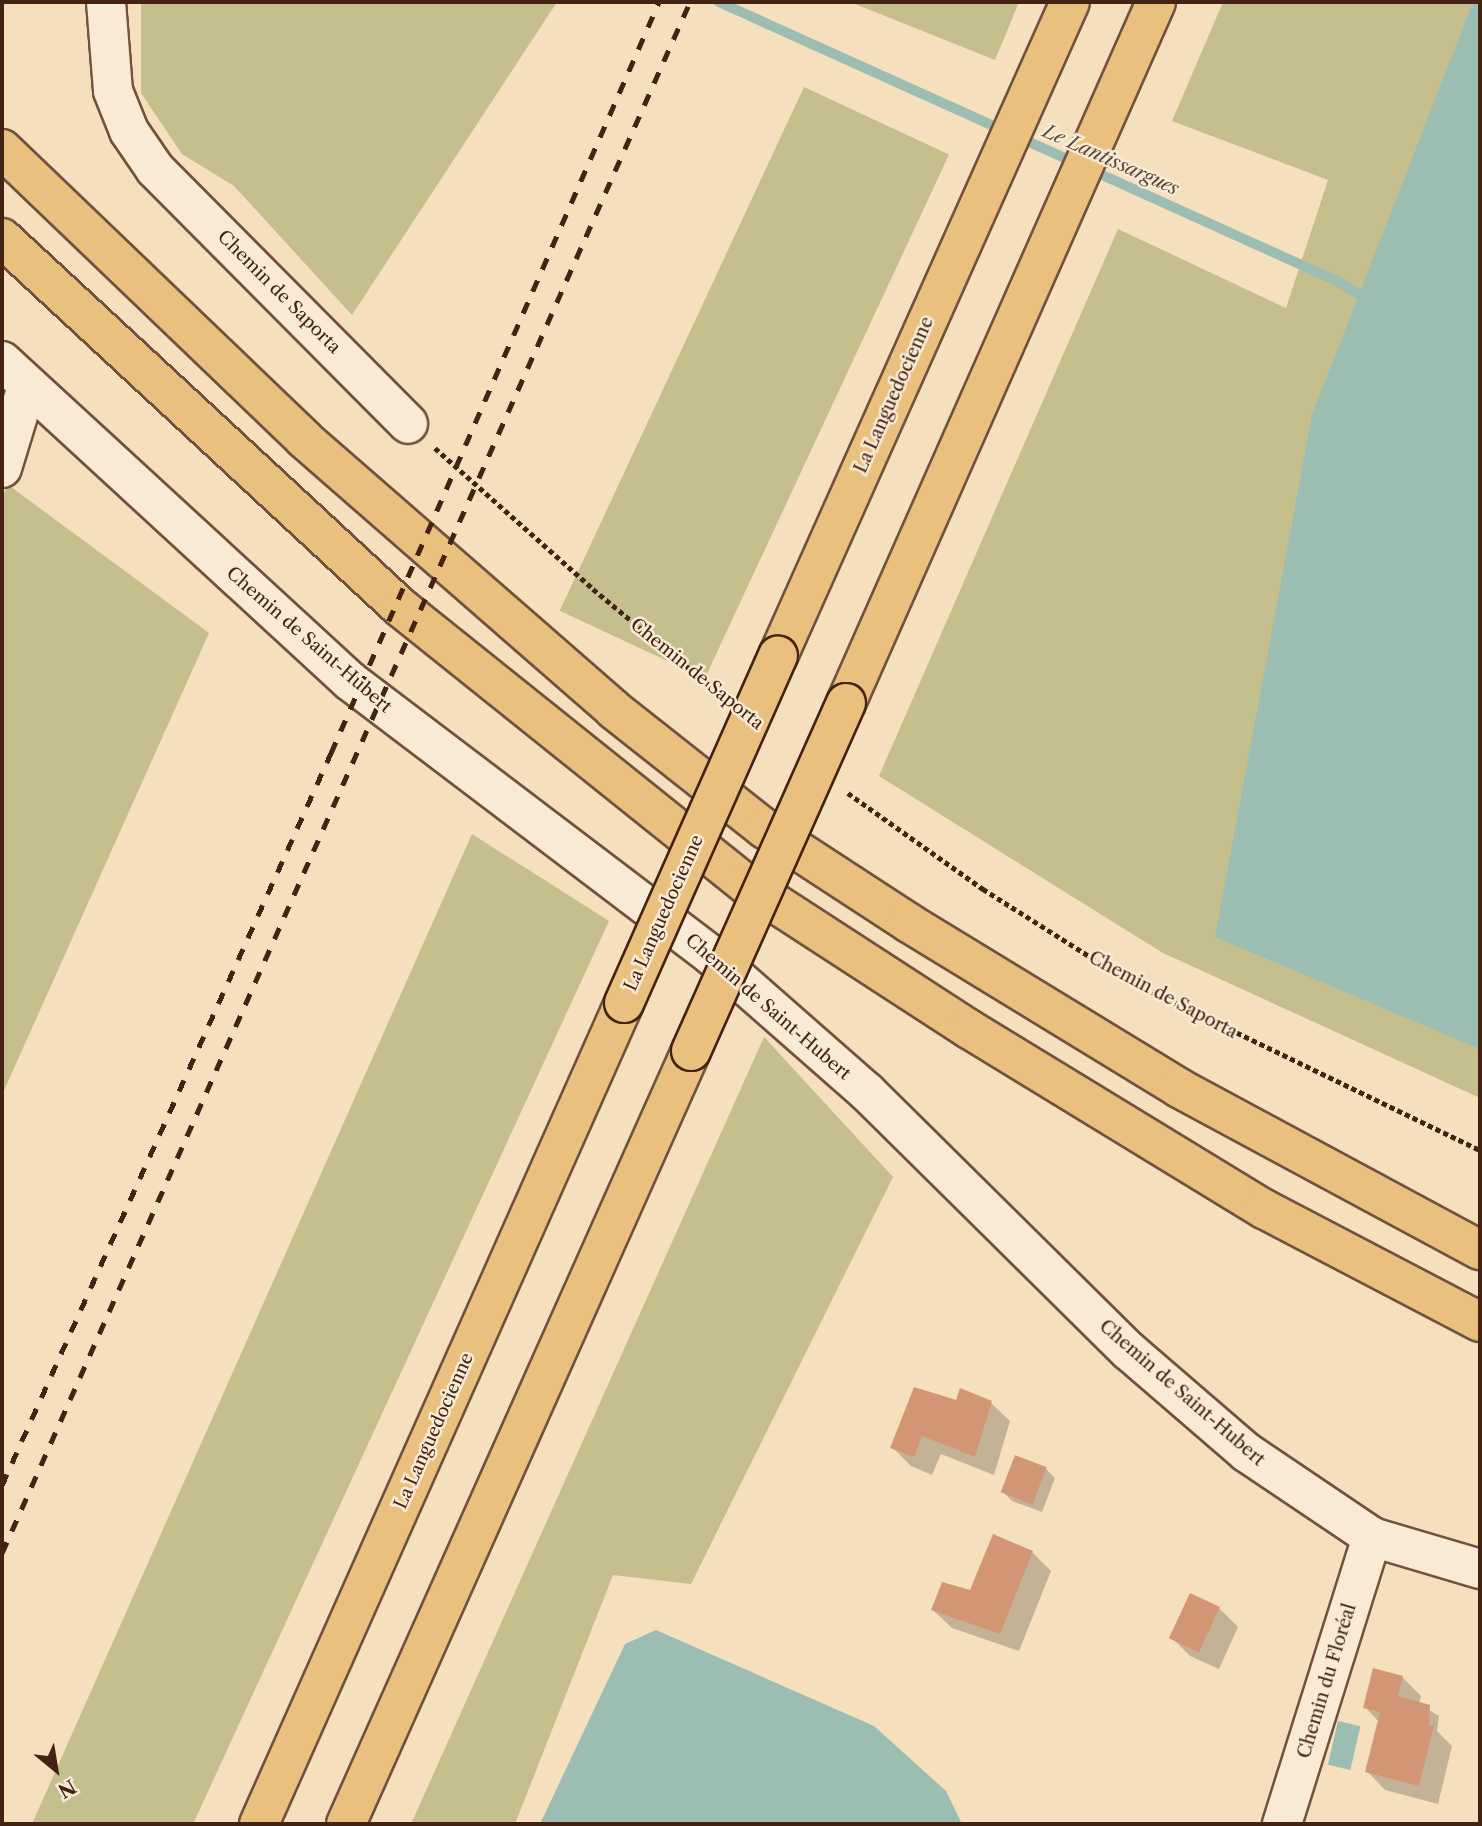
<!DOCTYPE html>
<html>
<head>
<meta charset="utf-8">
<style>
	body { margin:0 }
	#map { position:relative; width:1482px; height:1826px; overflow:hidden; background:#f5dfbd; font-family:"Libre Caslon Text",serif }
	div>[style] { position:absolute }
	[style*='--x'] { left:calc(var(--x)*1px); top:calc(var(--y)*1px); width:calc(var(--w)*1px); rotate:calc(var(--a)*1deg) }
	.green>* { inset:0; background:#c4bf8c; transform-origin:0 0 }
	.water>* { inset:0; background:#9cbdb2; transform-origin:0 0 }
	.shadow>* { inset:0; background:#0003 }
	.stream>* { height:10px; margin:-5px; padding:0 5px; transform-origin:5px; border-radius:5px; background:#9cbdb2 }
	.building>* { inset:0; background:#d39674; transform-origin:0 0 }
	.path>* { height:4.5px; margin-top:-2.25px; transform-origin:0; background:repeating-linear-gradient(90deg,#442314 0 5px,transparent 0 8.5px) }
	.roads { filter:drop-shadow(2px 0 #70523e) drop-shadow(-2px 0 #70523e) drop-shadow(0 2px #70523e) drop-shadow(0 -2px #70523e) }
	.minor>* { height:38px; margin:-19px; padding:0 19px; transform-origin:19px; border-radius:19px; background:#f8ead4 }
	.primary>* { height:38px; margin:-19px; padding:0 19px; transform-origin:19px; border-radius:19px; background:#eac07e }
	.motorway>* { height:38px; margin:-19px; padding:0 19px; transform-origin:19px; border-radius:19px; background:#eac07e }
	.rail>* { height:5px; margin-top:-2.5px; transform-origin:0; background:repeating-linear-gradient(90deg,#442314 0 12px,transparent 0 24px) }
	.bridges { filter:drop-shadow(2px 0 #442314) drop-shadow(-2px 0 #442314) drop-shadow(0 2px #442314) drop-shadow(0 -2px #442314) }
	.motorway-bridge>* { height:38px; margin:-19px; padding:0 19px; transform-origin:19px; border-radius:19px; background:#eac07e }
	span { translate:-50% -50%; white-space:nowrap; text-align:center; line-height:1.15; -webkit-text-stroke:5px #f8ead4; paint-order:stroke }
	.street-label { font-size:18px; color:#442314 }
	.water-label { font-size:19px; color:#5a4a3c; font-style:italic }
	.frame { position:absolute; inset:0; border:4px solid #442314; pointer-events:none }
	.north { position:absolute; left:21px; top:1735px; width:70px; height:70px; -webkit-text-stroke:5px #f8ead4; paint-order:stroke; rotate:150deg; font-size:19px; font-weight:700; line-height:28px; text-align:center; color:#442314 }
	.north::after { content:''; display:block; margin:auto; width:24px; height:32px; background:#442314; clip-path:polygon(50% 0,100% 100%,50% 72%,0 100%) }
</style>
</head>
<body>
<div id="map">
	<div class="green">
		<i style="clip-path:polygon(141px 2px,557px 2px,352px 315px,234px 186px,182px 154px,141px 93px)"></i>
		<i style="clip-path:polygon(850px 2px,1019px 2px,995px 60px)"></i>
		<i style="clip-path:polygon(1223px 2px,1480px 2px,1480px 1098px,1163px 953px,879px 776px,1118px 229px,1286px 308px,1328px 180px,1172px 121px)"></i>
		<i style="left:804px;top:87px;width:160px;height:578px;rotate:25deg"></i>
		<i style="clip-path:polygon(7px 484px,209px 633px,2px 1095px,2px 501px)"></i>
		<i style="clip-path:polygon(472px 834px,609px 921px,193px 1824px,32px 1824px)"></i>
		<i style="clip-path:polygon(764px 1037px,893px 1177px,691px 1584px,613px 1575px,515px 1824px,411px 1824px)"></i>
	</div>
	<div class="water">
		<i style="clip-path:polygon(1473px 2px,1480px 2px,1480px 1049px,1215px 937px,1312px 415px)"></i>
		<i style="clip-path:polygon(656px 1630px,874px 1726px,946px 1791px,962px 1824px,540px 1824px,625px 1644px)"></i>
		<i style="left:1338px;top:1721px;width:23px;height:45px;rotate:13deg"></i>
	</div>
	<div class="shadow">
		<i style="clip-path:polygon(957px 1402px,991px 1403px,1010px 1421px,994px 1475px,941px 1454px,932px 1475px,911px 1466px,892px 1447px)"></i>
		<i style="clip-path:polygon(1046px 1469px,1055px 1478px,1042px 1512px,1012px 1501px,1003px 1492px)"></i>
		<i style="clip-path:polygon(1032px 1552px,1051px 1571px,1019px 1651px,952px 1628px,933px 1610px,972px 1592px)"></i>
		<i style="clip-path:polygon(1219px 1608px,1238px 1627px,1219px 1669px,1190px 1656px,1171px 1637px)"></i>
		<i style="clip-path:polygon(1402px 1677px,1421px 1696px,1419px 1704px,1439px 1716px,1437px 1731px,1452px 1746px,1438px 1804px,1385px 1790px,1367px 1771px,1379px 1722px,1365px 1707px)"></i>
	</div>
	<div class="stream">
		<i style="--x:719;--y:2;--w:680;--a:24.3"></i>
		<i style="--x:1339;--y:282;--w:36;--a:32"></i>
	</div>
	<div class="building">
		<i style="clip-path:polygon(914px 1387px,956px 1400px,960px 1388px,992px 1401px,975px 1457px,922px 1436px,914px 1457px,890px 1448px)"></i>
		<i style="left:1015px;top:1455px;width:34px;height:40px;rotate:21deg"></i>
		<i style="clip-path:polygon(993px 1534px,1033px 1551px,1000px 1634px,931px 1610px,942px 1582px,970px 1590px)"></i>
		<i style="left:1190px;top:1593px;width:33px;height:50px;rotate:25deg"></i>
		<i style="clip-path:polygon(1373px 1668px,1403px 1676px,1398px 1696px,1430px 1705px,1429px 1725px,1434px 1726px,1419px 1786px,1365px 1772px,1380px 1712px,1363px 1708px)"></i>
	</div>
	<div class="path">
		<i style="--x:435;--y:448;--w:212;--a:41.7"></i>
		<i style="--x:593;--y:589;--w:165;--a:39.6"></i>
		<i style="--x:848;--y:793;--w:166;--a:35.4"></i>
		<i style="--x:983;--y:889;--w:165;--a:32.3"></i>
		<i style="--x:1122;--y:977;--w:398;--a:25.8"></i>
	</div>
	<div class="roads">
		<div class="minor">
			<i style="--x:106;--y:2;--w:89;--a:85.5"></i>
			<i style="--x:113;--y:91;--w:43;--a:68.2"></i>
			<i style="--x:129;--y:131;--w:46;--a:55.6"></i>
			<i style="--x:155;--y:169;--w:359;--a:45.2"></i>
			<i style="--x:2;--y:361;--w:473;--a:42.6"></i>
			<i style="--x:350;--y:681;--w:455;--a:37.2"></i>
			<i style="--x:712;--y:956;--w:206;--a:41.3"></i>
			<i style="--x:867;--y:1092;--w:368;--a:44.7"></i>
			<i style="--x:1129;--y:1351;--w:155;--a:40.8"></i>
			<i style="--x:1246;--y:1452;--w:152;--a:34"></i>
			<i style="--x:1372;--y:1537;--w:113;--a:16.5"></i>
			<i style="--x:2;--y:468;--w:86;--a:-73"></i>
			<i style="--x:1282;--y:1824;--w:301;--a:-72.6"></i>
		</div>
		<div class="primary">
			<i style="--x:2;--y:149;--w:419;--a:43.8"></i>
			<i style="--x:304;--y:439;--w:410;--a:41.1"></i>
			<i style="--x:613;--y:709;--w:194;--a:38.3"></i>
			<i style="--x:765;--y:829;--w:172;--a:33.1"></i>
			<i style="--x:909;--y:923;--w:316;--a:31.4"></i>
			<i style="--x:1179;--y:1088;--w:342;--a:28.3"></i>
			<i style="--x:2;--y:238;--w:543;--a:42.83"></i>
			<i style="--x:400;--y:607;--w:445;--a:38.7"></i>
			<i style="--x:747;--y:885;--w:265;--a:33"></i>
			<i style="--x:969;--y:1029;--w:346;--a:31.4"></i>
			<i style="--x:1264;--y:1209;--w:244;--a:27.6"></i>
		</div>
		<div class="motorway">
			<i style="--x:778;--y:656;--w:716;--a:-65.94"></i>
			<i style="--x:846;--y:703;--w:766;--a:-66.14"></i>
			<i style="--x:259;--y:1824;--w:898;--a:-66.03"></i>
			<i style="--x:346;--y:1824;--w:846;--a:-65.95"></i>
		</div>
	</div>
	<div class="rail">
		<i style="--x:2;--y:1485;--w:803;--a:-65.8"></i>
		<i style="--x:331;--y:753;--w:820;--a:-66.41"></i>
		<i style="--x:2;--y:1553;--w:1697;--a:-66.08"></i>
	</div>
	<div class="bridges">
		<div class="motorway-bridge">
			<i style="--x:624;--y:1003;--w:380;--a:-66.1"></i>
			<i style="--x:691;--y:1051;--w:381;--a:-66"></i>
		</div>
	</div>
	<div class="street-label">
		<span style="left:279px;top:292px;rotate:45deg">Chemin de Saporta</span>
		<span style="left:894px;top:395px;rotate:-66deg">La Languedocienne</span>
		<span style="left:309px;top:640px;rotate:41deg">Chemin de Saint-Hubert</span>
		<span style="left:697px;top:674px;rotate:39deg">Chemin de Saporta</span>
		<span style="left:664px;top:913px;rotate:-66deg">La Languedocienne</span>
		<span style="left:1163px;top:995px;rotate:28deg">Chemin de Saporta</span>
		<span style="left:768px;top:1007px;rotate:41deg">Chemin de Saint-Hubert</span>
		<span style="left:1182px;top:1393px;rotate:41deg">Chemin de Saint-Hubert</span>
		<span style="left:434px;top:1431px;rotate:-66deg">La Languedocienne</span>
		<span style="left:1327px;top:1681px;rotate:-73deg">Chemin du Floréal</span>
	</div>
	<div class="water-label">
		<span style="left:1111px;top:160px;rotate:24deg">Le Lantissargues</span>
	</div>
	<div class="frame"></div>
	<div class="north">N</div>
</div>
</body>
</html>
